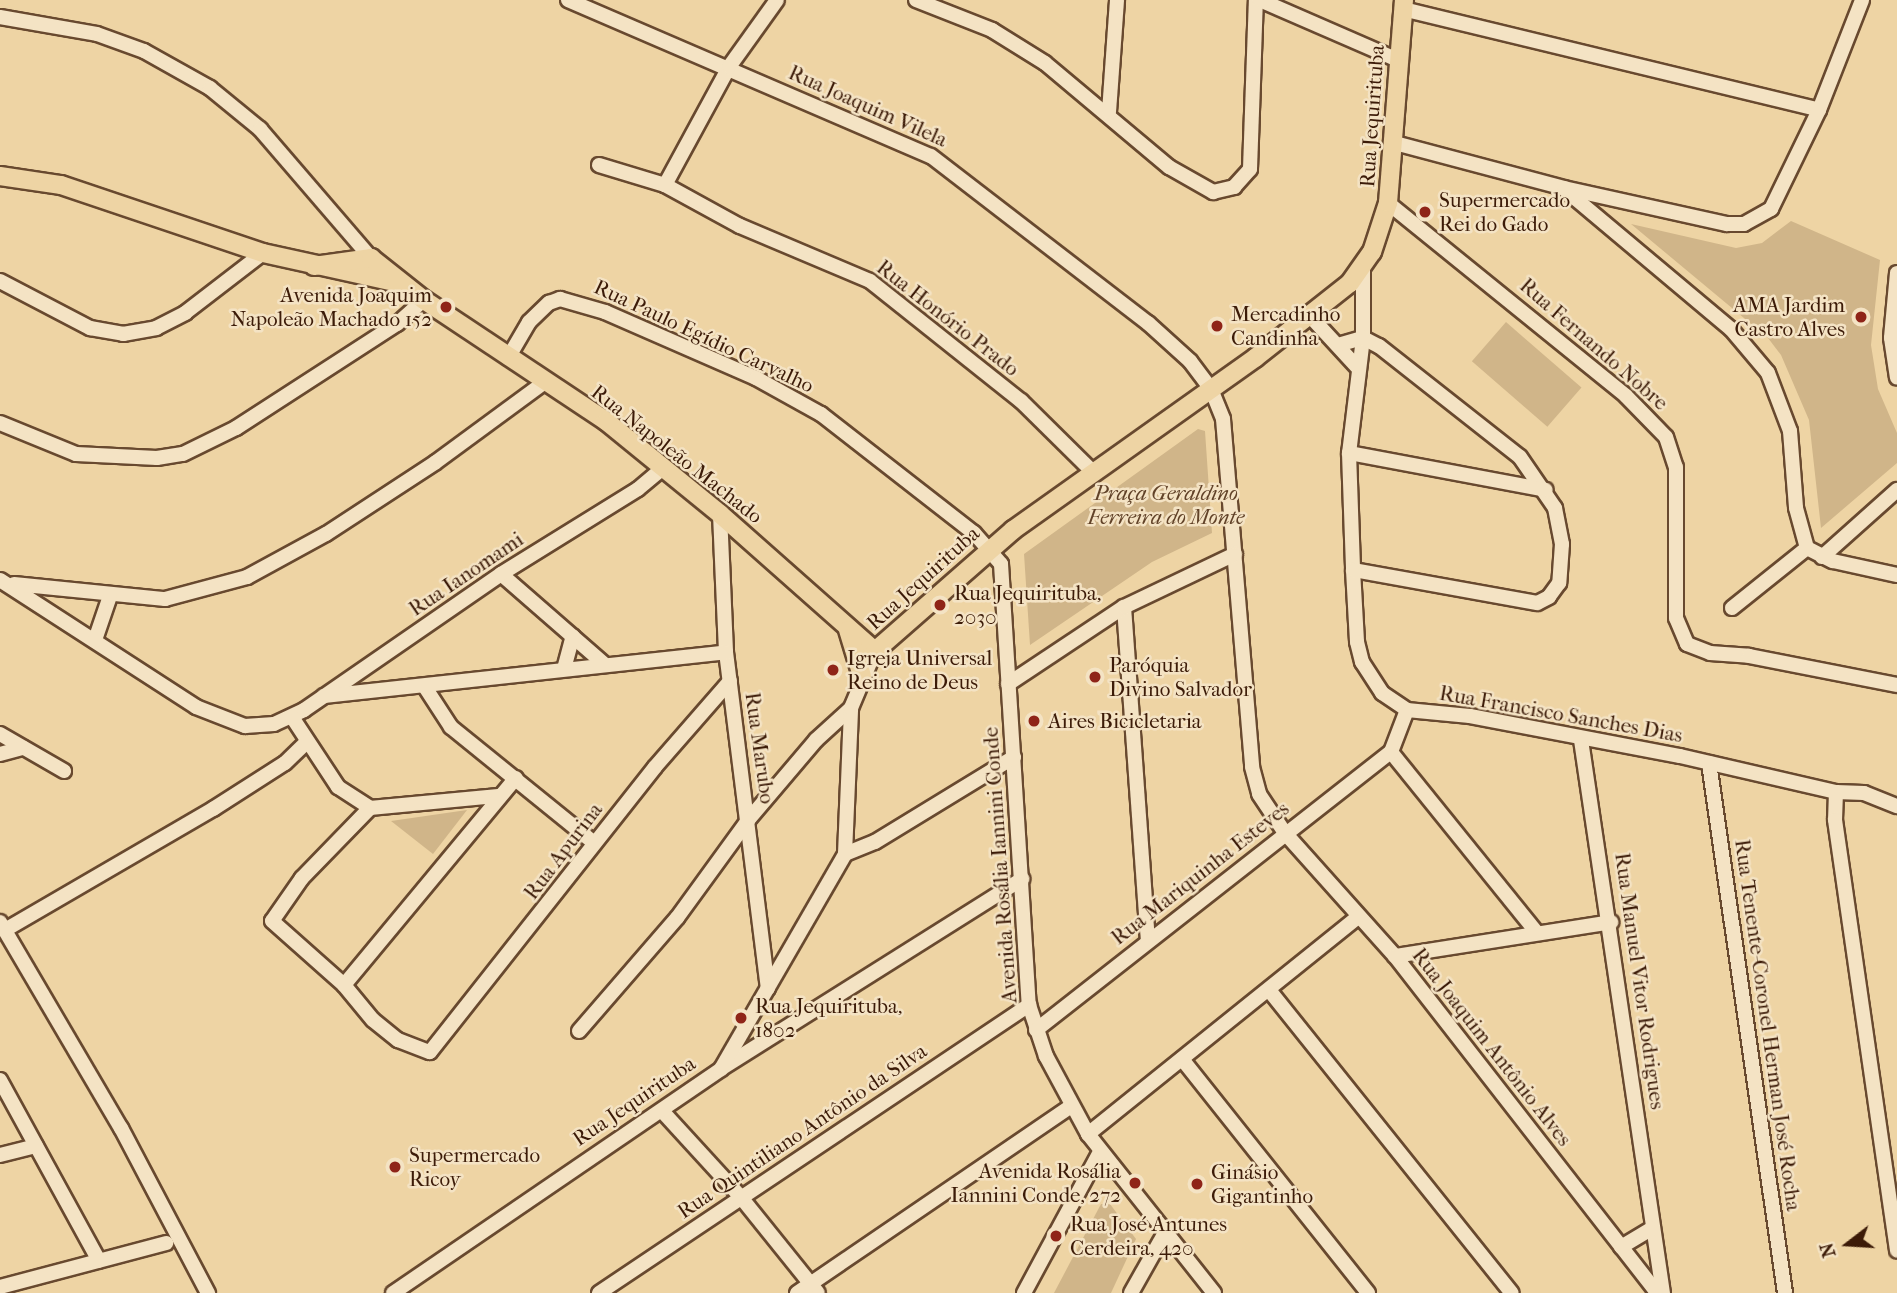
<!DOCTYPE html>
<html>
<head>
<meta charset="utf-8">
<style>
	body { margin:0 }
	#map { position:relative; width:1897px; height:1293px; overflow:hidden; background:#eed4a4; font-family:"IM FELL French Canon",serif }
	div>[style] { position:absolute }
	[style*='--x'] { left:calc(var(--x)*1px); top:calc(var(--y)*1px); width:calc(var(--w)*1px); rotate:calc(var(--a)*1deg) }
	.green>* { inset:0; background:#d0b589; transform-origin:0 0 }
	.roads { filter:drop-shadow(2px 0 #68492f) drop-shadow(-2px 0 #68492f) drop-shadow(0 2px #68492f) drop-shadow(0 -2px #68492f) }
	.minor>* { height:14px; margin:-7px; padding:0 7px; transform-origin:7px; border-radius:7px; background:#f4e3c4 }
	.major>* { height:18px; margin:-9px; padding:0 9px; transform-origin:9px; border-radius:9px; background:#eed4a4 }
	.dots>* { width:19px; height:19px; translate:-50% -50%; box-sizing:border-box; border:4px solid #f4e3c4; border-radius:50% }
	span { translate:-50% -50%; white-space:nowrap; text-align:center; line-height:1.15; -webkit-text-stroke:5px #f4e3c4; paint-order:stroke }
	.street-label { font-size:21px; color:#3c1b08 }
	.poi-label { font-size:21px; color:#3c1b08 }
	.left { translate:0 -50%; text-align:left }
	.right { translate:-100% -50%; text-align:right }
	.park-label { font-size:21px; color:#614228; font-style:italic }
	.north { position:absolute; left:1813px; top:1209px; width:70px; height:70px; -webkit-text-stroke:5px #f4e3c4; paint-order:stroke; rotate:253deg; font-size:19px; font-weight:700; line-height:28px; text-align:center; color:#3c1b08 }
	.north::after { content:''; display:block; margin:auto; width:24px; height:32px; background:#3c1b08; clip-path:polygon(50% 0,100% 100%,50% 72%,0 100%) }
</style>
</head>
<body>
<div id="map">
	<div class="green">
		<i style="clip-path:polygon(1791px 221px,1880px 260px,1871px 345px,1878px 389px,1897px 433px,1897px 463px,1821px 528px,1809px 420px,1781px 355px,1768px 338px,1631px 224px,1736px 248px,1762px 243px)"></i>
		<i style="left:1506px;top:322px;width:100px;height:52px;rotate:41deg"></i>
		<i style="clip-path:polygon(1198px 429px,1205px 431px,1212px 533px,1152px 562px,1030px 645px,1024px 554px)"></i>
		<i style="clip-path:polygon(467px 810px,433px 854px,391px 821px)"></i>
		<i style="clip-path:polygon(1101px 1204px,1110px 1204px,1136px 1239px,1111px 1293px,1054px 1293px)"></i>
	</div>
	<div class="roads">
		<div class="minor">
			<i style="--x:568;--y:0;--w:395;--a:23.3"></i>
			<i style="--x:931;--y:156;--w:274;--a:37.6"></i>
			<i style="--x:1148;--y:323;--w:57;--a:42.1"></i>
			<i style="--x:1190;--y:361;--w:35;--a:53"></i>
			<i style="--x:1211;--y:389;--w:32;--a:68"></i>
			<i style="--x:1223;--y:419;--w:349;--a:85.2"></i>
			<i style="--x:1252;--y:767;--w:28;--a:75"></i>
			<i style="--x:1259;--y:794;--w:47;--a:56.3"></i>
			<i style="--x:1285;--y:833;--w:165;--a:48.2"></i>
			<i style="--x:1395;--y:956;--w:427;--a:52.1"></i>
			<i style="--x:916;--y:0;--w:82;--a:21.5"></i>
			<i style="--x:992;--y:30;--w:62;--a:31.9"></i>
			<i style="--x:1045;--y:63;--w:162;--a:40"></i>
			<i style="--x:1169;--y:167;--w:51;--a:29.6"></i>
			<i style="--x:1213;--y:192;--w:22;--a:-13"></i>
			<i style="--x:1234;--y:187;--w:24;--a:-48"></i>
			<i style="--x:1250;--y:169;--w:169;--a:-88"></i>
			<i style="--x:1260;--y:0;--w:150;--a:23.5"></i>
			<i style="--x:1403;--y:9;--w:428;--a:13.6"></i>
			<i style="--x:0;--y:17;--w:98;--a:9.9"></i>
			<i style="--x:97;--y:34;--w:50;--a:19.9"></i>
			<i style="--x:144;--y:51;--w:76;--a:29.3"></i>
			<i style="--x:210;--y:88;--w:65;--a:39.4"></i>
			<i style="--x:260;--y:129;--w:170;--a:49.3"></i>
			<i style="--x:1109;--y:112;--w:112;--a:-85.9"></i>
			<i style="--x:1395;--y:143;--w:175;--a:14.9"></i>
			<i style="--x:1564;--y:188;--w:167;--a:12.5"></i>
			<i style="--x:1727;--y:224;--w:17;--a:0"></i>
			<i style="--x:1744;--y:224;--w:31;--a:-29"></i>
			<i style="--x:1771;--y:209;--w:110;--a:-64.1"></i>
			<i style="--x:1819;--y:110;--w:118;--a:-68.6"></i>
			<i style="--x:599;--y:165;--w:69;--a:16.9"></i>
			<i style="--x:665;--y:185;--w:85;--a:28.7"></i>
			<i style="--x:740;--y:226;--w:141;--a:22.9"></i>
			<i style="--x:870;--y:281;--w:193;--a:38.5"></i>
			<i style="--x:1021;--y:401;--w:103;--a:44.6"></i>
			<i style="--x:665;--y:185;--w:134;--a:-61.5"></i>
			<i style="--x:729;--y:67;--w:82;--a:-54.4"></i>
			<i style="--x:1564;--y:189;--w:218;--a:40"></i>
			<i style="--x:1731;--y:329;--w:57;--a:49.9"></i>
			<i style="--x:1768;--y:373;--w:62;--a:69.2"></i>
			<i style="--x:1790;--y:431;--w:77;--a:85.5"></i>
			<i style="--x:1796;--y:508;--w:41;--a:74.6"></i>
			<i style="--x:1807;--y:548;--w:29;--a:27"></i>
			<i style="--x:1833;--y:561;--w:66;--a:12.3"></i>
			<i style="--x:1388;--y:203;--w:306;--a:39"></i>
			<i style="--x:1626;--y:396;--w:57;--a:45.7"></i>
			<i style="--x:1666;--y:437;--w:32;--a:72"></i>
			<i style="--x:1676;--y:467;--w:151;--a:90"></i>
			<i style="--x:1676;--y:618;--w:28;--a:67"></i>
			<i style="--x:1687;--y:644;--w:25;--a:21"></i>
			<i style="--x:1710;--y:653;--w:39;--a:4"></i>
			<i style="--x:1749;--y:656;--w:151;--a:11.1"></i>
			<i style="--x:1363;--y:267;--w:71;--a:90"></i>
			<i style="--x:1363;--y:338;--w:116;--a:96.9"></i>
			<i style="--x:1349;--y:453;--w:117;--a:88"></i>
			<i style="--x:1353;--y:570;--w:72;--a:86.8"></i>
			<i style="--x:1357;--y:642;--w:21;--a:76"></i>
			<i style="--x:1362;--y:662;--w:37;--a:57"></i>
			<i style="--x:1382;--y:693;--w:30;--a:34"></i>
			<i style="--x:1407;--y:710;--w:63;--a:5.4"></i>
			<i style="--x:1470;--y:716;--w:214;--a:10.8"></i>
			<i style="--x:1680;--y:756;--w:160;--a:13"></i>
			<i style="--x:1836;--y:792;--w:28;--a:2"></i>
			<i style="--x:1864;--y:793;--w:35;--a:22"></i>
			<i style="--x:1897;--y:273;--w:65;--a:95.3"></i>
			<i style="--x:1891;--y:338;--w:40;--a:81.5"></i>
			<i style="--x:0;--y:281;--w:102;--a:27.6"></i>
			<i style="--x:90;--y:328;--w:34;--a:10"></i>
			<i style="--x:123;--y:334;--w:34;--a:-10"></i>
			<i style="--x:156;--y:328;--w:33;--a:-27"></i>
			<i style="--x:185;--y:313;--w:98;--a:-37.6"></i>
			<i style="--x:1311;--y:317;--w:67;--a:47.4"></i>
			<i style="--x:1338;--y:345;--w:26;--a:-16"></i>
			<i style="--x:1363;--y:338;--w:18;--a:27"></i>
			<i style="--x:1379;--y:346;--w:179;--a:38.2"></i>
			<i style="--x:1520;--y:457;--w:62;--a:55.5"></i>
			<i style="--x:1555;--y:508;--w:37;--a:79"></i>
			<i style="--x:1562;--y:544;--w:39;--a:94"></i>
			<i style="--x:1559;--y:583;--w:17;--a:126"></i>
			<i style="--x:1549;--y:597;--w:13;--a:153"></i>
			<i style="--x:1537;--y:603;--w:187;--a:-169.8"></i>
			<i style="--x:508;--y:358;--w:42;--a:-59.7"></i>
			<i style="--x:529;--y:322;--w:28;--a:-44"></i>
			<i style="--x:549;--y:303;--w:12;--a:-20"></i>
			<i style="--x:560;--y:299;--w:47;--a:16.1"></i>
			<i style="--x:605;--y:312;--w:165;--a:23.6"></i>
			<i style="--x:756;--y:378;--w:74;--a:29"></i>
			<i style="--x:821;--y:414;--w:194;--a:37.9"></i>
			<i style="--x:974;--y:533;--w:41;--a:48.9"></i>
			<i style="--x:1001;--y:564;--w:442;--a:86.4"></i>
			<i style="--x:1029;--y:1005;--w:54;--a:71.6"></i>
			<i style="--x:1046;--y:1056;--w:89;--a:61.7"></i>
			<i style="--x:1088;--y:1134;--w:203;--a:51.6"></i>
			<i style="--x:0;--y:423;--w:82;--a:22.2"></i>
			<i style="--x:76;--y:454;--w:81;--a:2.8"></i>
			<i style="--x:157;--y:458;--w:26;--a:-9"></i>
			<i style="--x:183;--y:454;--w:59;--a:-26.1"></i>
			<i style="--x:236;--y:428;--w:192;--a:-32.9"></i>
			<i style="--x:397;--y:324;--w:36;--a:-42"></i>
			<i style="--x:1349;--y:453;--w:200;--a:10.6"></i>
			<i style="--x:720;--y:514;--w:138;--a:87.5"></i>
			<i style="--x:726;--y:652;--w:339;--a:82.9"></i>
			<i style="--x:1822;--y:557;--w:101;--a:-41.8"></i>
			<i style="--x:501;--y:574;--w:137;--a:41.1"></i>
			<i style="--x:0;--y:580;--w:234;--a:32.9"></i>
			<i style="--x:196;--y:707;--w:53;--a:21.2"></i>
			<i style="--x:245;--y:726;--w:29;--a:-4"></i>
			<i style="--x:274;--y:724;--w:33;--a:-25"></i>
			<i style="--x:304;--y:710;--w:239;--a:-34.6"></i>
			<i style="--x:501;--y:574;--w:161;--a:-31.8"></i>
			<i style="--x:638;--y:489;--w:34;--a:-40"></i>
			<i style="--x:14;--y:584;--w:152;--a:5.7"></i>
			<i style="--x:165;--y:599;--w:85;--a:-15"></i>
			<i style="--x:247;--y:577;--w:90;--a:-28.6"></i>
			<i style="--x:326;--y:534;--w:131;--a:-33.2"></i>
			<i style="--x:436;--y:462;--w:135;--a:-36.3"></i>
			<i style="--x:1124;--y:607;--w:334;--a:85.9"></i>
			<i style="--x:1732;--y:608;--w:96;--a:-38.7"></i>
			<i style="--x:95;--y:640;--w:46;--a:-71.2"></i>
			<i style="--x:564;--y:669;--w:34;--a:-75"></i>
			<i style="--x:1008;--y:684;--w:139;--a:-33.6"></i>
			<i style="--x:1124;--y:607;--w:123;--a:-25.5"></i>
			<i style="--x:425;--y:687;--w:48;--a:57"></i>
			<i style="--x:451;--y:727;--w:184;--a:39"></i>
			<i style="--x:324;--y:696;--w:404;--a:-6.2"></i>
			<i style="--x:1407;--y:710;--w:45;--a:110.9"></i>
			<i style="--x:1391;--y:752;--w:231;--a:51.1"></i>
			<i style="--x:292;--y:717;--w:84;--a:56.7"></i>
			<i style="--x:338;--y:787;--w:38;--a:33"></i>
			<i style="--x:370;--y:808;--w:129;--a:-5.4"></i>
			<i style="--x:0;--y:734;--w:74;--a:30"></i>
			<i style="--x:1581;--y:740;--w:559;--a:81.57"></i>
			<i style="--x:0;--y:754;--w:24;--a:-15"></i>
			<i style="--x:1709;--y:763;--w:535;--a:81.84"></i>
			<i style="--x:1836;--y:792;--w:28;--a:92"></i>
			<i style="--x:1835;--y:820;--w:435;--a:81.8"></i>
			<i style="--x:370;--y:808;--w:98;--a:134.2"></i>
			<i style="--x:302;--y:878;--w:52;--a:124.9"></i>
			<i style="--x:272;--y:921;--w:96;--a:41.6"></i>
			<i style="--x:344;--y:985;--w:45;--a:50.4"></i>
			<i style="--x:373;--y:1020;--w:32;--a:39"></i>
			<i style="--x:398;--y:1040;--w:34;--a:21"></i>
			<i style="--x:430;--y:1052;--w:363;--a:-51.7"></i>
			<i style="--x:655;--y:767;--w:114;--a:-48.9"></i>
			<i style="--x:845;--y:854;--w:32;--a:-22"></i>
			<i style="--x:875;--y:842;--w:163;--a:-31.4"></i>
			<i style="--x:0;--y:922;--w:239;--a:59.6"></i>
			<i style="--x:121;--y:1128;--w:187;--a:62.2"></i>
			<i style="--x:5;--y:930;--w:241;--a:-30.2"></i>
			<i style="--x:213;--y:809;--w:85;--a:-32.6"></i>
			<i style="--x:285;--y:763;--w:30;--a:-44"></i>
			<i style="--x:1395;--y:956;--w:219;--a:-8.9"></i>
			<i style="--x:344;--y:985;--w:269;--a:-50.3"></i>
			<i style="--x:1269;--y:990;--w:388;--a:51.3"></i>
			<i style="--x:1036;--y:1030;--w:451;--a:-38.1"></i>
			<i style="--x:579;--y:1031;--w:150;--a:-49.1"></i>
			<i style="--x:677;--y:918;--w:122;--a:-54"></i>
			<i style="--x:749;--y:819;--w:104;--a:-49.7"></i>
			<i style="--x:816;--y:740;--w:47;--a:-42.4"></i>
			<i style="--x:1182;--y:1059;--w:299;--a:51.5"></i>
			<i style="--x:722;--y:1068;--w:355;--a:-32.2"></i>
			<i style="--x:0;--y:1080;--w:206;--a:61.3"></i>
			<i style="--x:662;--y:1111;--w:115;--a:47.5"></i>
			<i style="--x:740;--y:1196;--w:124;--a:51.2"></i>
			<i style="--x:1088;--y:1134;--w:346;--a:-38.8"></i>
			<i style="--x:0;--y:1155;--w:37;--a:-14"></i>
			<i style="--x:1621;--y:1247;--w:37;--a:-31"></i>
			<i style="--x:0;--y:1287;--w:172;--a:-14.8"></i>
			<i style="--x:393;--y:1293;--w:397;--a:-34.3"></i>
			<i style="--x:721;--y:1069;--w:248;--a:-60"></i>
			<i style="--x:845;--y:854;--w:146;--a:-87.6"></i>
			<i style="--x:851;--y:708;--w:62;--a:-67.2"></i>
			<i style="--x:599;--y:1293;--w:518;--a:-33.81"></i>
			<i style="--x:797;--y:1293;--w:332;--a:-34.3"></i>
			<i style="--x:1024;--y:1293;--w:160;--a:-61.7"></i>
			<i style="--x:1131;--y:1293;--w:71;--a:-60.6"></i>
		</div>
		<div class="major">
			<i style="--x:0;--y:176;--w:62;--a:8.4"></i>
			<i style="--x:61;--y:185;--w:213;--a:18.6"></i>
			<i style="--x:263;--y:253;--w:139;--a:12.4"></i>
			<i style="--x:314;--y:266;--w:58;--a:-8"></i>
			<i style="--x:371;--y:258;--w:68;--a:38.4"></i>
			<i style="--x:424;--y:300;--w:219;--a:33.6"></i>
			<i style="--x:606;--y:421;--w:147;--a:39.2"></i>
			<i style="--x:720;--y:514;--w:207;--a:41.5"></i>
			<i style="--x:875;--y:651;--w:184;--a:-41.2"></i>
			<i style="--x:1013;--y:530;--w:297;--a:-35.4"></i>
			<i style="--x:1255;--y:358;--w:121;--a:-38.3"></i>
			<i style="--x:1350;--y:283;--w:38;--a:-55"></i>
			<i style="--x:1372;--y:252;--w:52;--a:-71.9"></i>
			<i style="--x:1388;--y:203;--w:204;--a:-85.5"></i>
			<i style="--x:848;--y:630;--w:48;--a:73.1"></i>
		</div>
	</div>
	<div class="dots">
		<i style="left:1425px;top:212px;background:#8f2418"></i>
		<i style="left:446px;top:307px;background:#8f2418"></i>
		<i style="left:1861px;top:317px;background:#8f2418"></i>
		<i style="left:1217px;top:326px;background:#8f2418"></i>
		<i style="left:940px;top:605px;background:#8f2418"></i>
		<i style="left:833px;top:670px;background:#8f2418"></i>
		<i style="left:1095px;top:677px;background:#8f2418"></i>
		<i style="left:1034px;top:721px;background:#8f2418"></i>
		<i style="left:741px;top:1018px;background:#8f2418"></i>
		<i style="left:395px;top:1167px;background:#8f2418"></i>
		<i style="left:1135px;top:1183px;background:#8f2418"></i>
		<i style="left:1197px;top:1184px;background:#8f2418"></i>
		<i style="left:1056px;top:1236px;background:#8f2418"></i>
	</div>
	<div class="street-label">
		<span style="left:868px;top:106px;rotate:24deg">Rua Joaquim Vilela</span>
		<span style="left:1372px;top:116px;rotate:-86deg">Rua Jequirituba</span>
		<span style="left:948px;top:318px;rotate:38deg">Rua Honório Prado</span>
		<span style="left:704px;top:336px;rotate:25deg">Rua Paulo Egídio Carvalho</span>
		<span style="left:1594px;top:344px;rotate:41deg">Rua Fernando Nobre</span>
		<span style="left:677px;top:454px;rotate:38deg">Rua Napoleão Machado</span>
		<span style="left:466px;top:574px;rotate:-34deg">Rua Ianomami</span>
		<span style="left:923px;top:578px;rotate:-42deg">Rua Jequirituba</span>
		<span style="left:1561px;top:714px;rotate:10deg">Rua Francisco Sanches Dias</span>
		<span style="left:760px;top:748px;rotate:82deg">Rua Marubo</span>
		<span style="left:563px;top:851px;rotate:-53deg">Rua Apurina</span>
		<span style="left:1000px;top:865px;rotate:-94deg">Avenida Rosália Iannini Conde</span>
		<span style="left:1200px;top:873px;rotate:-38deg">Rua Mariquinha Esteves</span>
		<span style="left:1640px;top:981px;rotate:82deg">Rua Manuel Vitor Rodrigues</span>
		<span style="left:1768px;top:1025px;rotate:82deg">Rua Tenente-Coronel Herman José Rocha</span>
		<span style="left:1492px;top:1047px;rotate:52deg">Rua Joaquim Antônio Alves</span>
		<span style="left:634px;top:1101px;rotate:-34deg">Rua Jequirituba</span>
		<span style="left:802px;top:1131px;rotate:-34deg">Rua Quintiliano Antônio da Silva</span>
	</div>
	<div class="poi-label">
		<span class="left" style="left:1439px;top:212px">Supermercado<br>Rei do Gado</span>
		<span class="right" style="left:432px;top:307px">Avenida Joaquim<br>Napoleão Machado 152</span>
		<span class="right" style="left:1845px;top:317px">AMA Jardim<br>Castro Alves</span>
		<span class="left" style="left:1231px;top:326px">Mercadinho<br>Candinha</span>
		<span class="left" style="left:954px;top:605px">Rua Jequirituba,<br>2030</span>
		<span class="left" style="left:847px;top:670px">Igreja Universal<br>Reino de Deus</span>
		<span class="left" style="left:1109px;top:677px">Paróquia<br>Divino Salvador</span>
		<span class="left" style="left:1048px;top:721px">Aires Bicicletaria</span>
		<span class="left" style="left:755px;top:1018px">Rua Jequirituba,<br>1802</span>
		<span class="left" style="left:409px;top:1167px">Supermercado<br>Ricoy</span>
		<span class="right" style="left:1121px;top:1183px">Avenida Rosália<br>Iannini Conde, 272</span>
		<span class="left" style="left:1211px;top:1184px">Ginásio<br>Gigantinho</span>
		<span class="left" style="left:1070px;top:1236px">Rua José Antunes<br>Cerdeira, 420</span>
	</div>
	<div class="park-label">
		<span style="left:1166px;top:505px">Praça Geraldino<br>Ferreira do Monte</span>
	</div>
	<div class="north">N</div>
</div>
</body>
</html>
